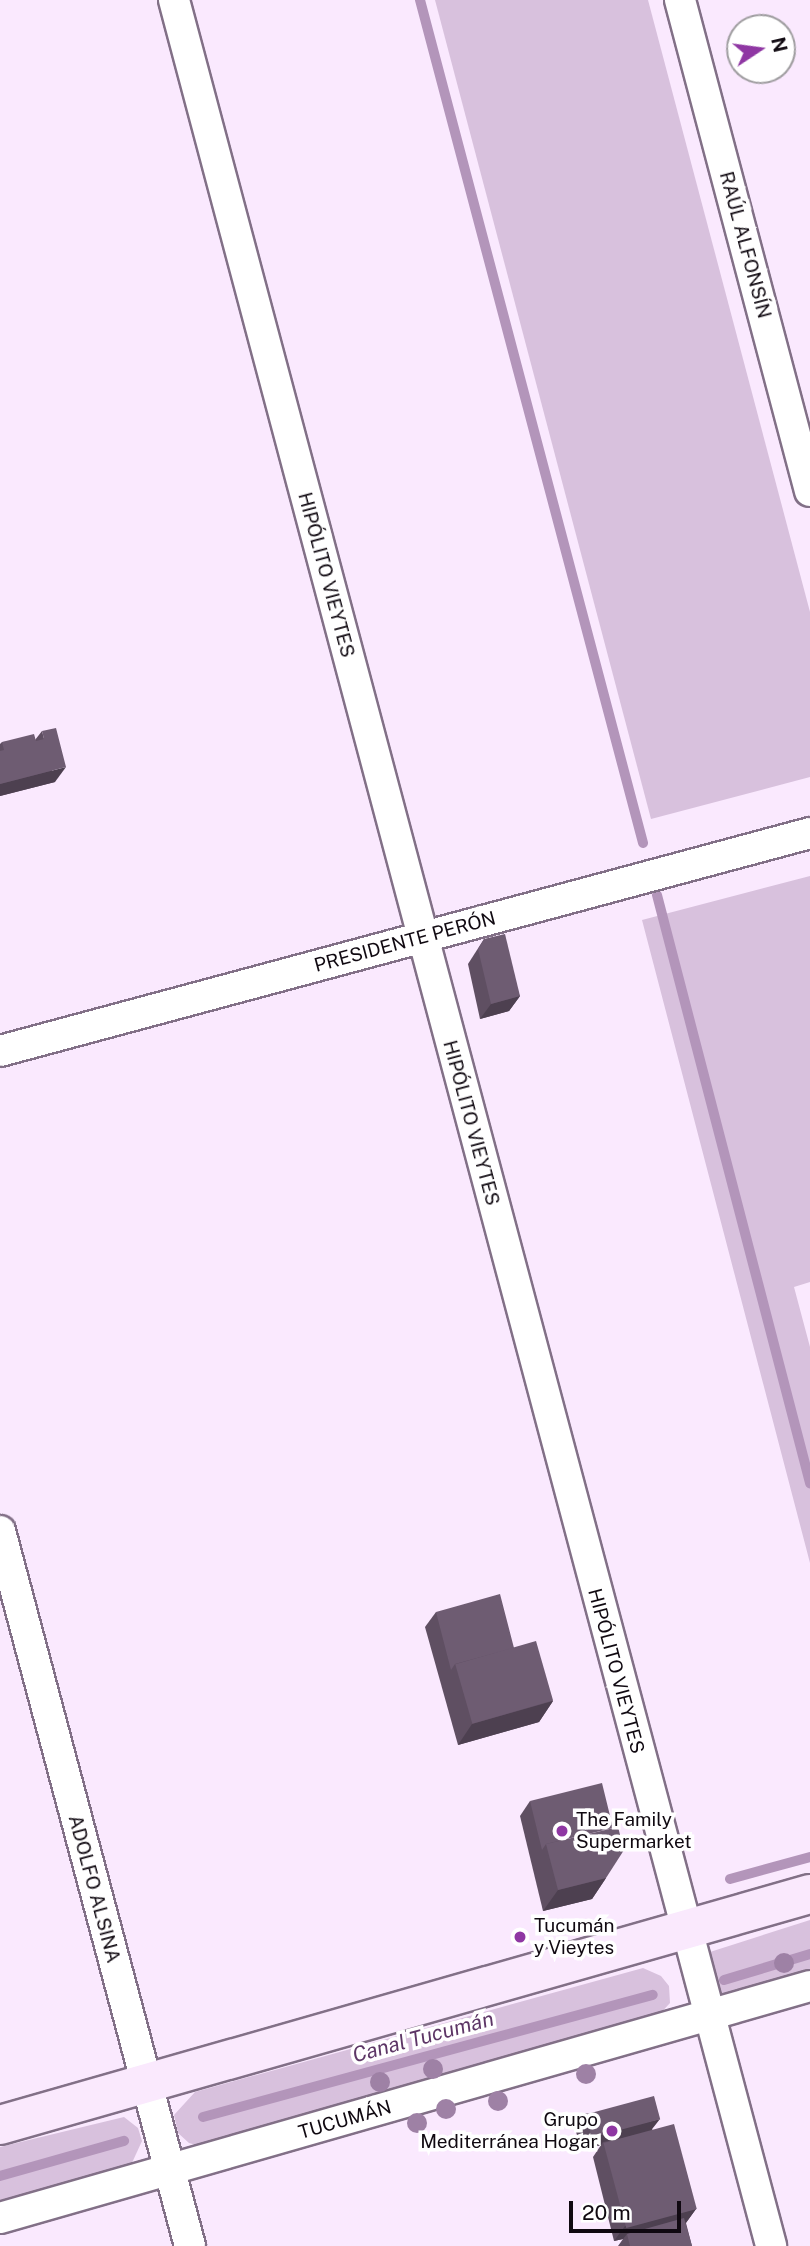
<!DOCTYPE html>
<html>
<head>
<meta charset="utf-8">
<style>
	body { margin:0 }
	#map { position:relative; width:810px; height:2246px; overflow:hidden; background:#fae9fe; font-family:"Public Sans",sans-serif }
	div>[style] { position:absolute }
	[style*='--x'] { left:calc(var(--x)*1px); top:calc(var(--y)*1px); width:calc(var(--w)*1px); rotate:calc(var(--a)*1deg) }
	.green>* { inset:0; background:#d8c1dd }
	.stream>* { height:10px; margin:-5px; padding:0 5px; transform-origin:5px; border-radius:5px; background:#b395ba }
	.roads { filter:drop-shadow(2px 0 #827087) drop-shadow(-2px 0 #827087) drop-shadow(0 2px #827087) drop-shadow(0 -2px #827087) }
	.street>* { height:30px; margin:-15px; padding:0 15px; transform-origin:15px; border-radius:15px; background:#fff }
	.secondary>* { height:38px; margin:-19px; padding:0 19px; transform-origin:19px; border-radius:19px; background:#fae9fd }
	.trees>* { width:20px; height:20px; margin:-10px; border-radius:50%; background:#9e81a5 }
	.wall>* { inset:0; background:#5f4f62 }
	.shaded-wall>* { inset:0; background:#4d4050 }
	.building>* { inset:0; background:#6e5c72; transform-origin:0 0 }
	.dots>* { width:19px; height:19px; translate:-50% -50%; box-sizing:border-box; border:4px solid #fff; border-radius:50% }
	span { translate:-50% -50%; white-space:nowrap; text-align:center; line-height:1.15; -webkit-text-stroke:7px #fff; paint-order:stroke }
	.street-label { font-size:19px; color:#100911 }
	.poi-label { font-size:19px; color:#100911 }
	.left { translate:0 -50%; text-align:left }
	.right { translate:-100% -50%; text-align:right }
	.water-label { font-size:21px; color:#5d3666; font-style:italic }
	.north { position:absolute; left:726px; top:14px; width:70px; height:70px; box-sizing:border-box; background:#fff; border:2px solid #9f9da0; border-radius:50%; rotate:77deg; font-size:19px; font-weight:700; line-height:28px; text-align:center; color:#100911 }
	.north::after { content:''; display:block; margin:auto; width:24px; height:32px; background:#8f37a3; clip-path:polygon(50% 0,100% 100%,50% 72%,0 100%) }
	.scale { position:absolute; left:569px; top:2201px; width:112px; height:32px; box-sizing:border-box; border:4px solid #100911; border-top:0; padding-left:9px; font-size:21px; line-height:24px; white-space:nowrap; color:#100911; -webkit-text-stroke:5px #fff; paint-order:stroke }
</style>
</head>
<body>
<div id="map">
	<div class="green">
		<i style="clip-path:polygon(435px 0,648px 0,810px 612px,810px 777px,651px 819px)"></i>
		<i style="clip-path:polygon(810px 876px,810px 1282px,794px 1287px,810px 1347px,810px 1563px,642px 920px)"></i>
		<i style="clip-path:polygon(810px 1920px,810px 1978px,742px 1996px,722px 1995px,712px 1984px,704px 1960px,710px 1952px)"></i>
		<i style="clip-path:polygon(643px 1968px,661px 1976px,669px 1986px,670px 2003px,657px 2017px,614px 2025px,203px 2147px,189px 2143px,178px 2133px,174px 2115px,195px 2092px)"></i>
		<i style="clip-path:polygon(124px 2117px,138px 2128px,142px 2141px,131px 2165px,0 2200px,0 2147px)"></i>
	</div>
	<div class="stream">
		<i style="--x:420;--y:0;--w:872;--a:75.18"></i>
		<i style="--x:657;--y:895;--w:608;--a:75.41"></i>
		<i style="--x:730;--y:1879;--w:83;--a:-15.4"></i>
		<i style="--x:724;--y:1980;--w:90;--a:-16.8"></i>
		<i style="--x:203;--y:2117;--w:466;--a:-15.2"></i>
		<i style="--x:0;--y:2176;--w:129;--a:-15.8"></i>
	</div>
	<div class="roads">
		<div class="street">
			<i style="--x:174;--y:0;--w:2324;--a:75.11"></i>
			<i style="--x:680;--y:0;--w:508;--a:75.17"></i>
			<i style="--x:0;--y:1051;--w:839;--a:-15.06"></i>
			<i style="--x:0;--y:1531;--w:740;--a:75.12"></i>
			<i style="--x:0;--y:2218;--w:843;--a:-15.98"></i>
		</div>
		<div class="secondary">
			<i style="--x:0;--y:2125;--w:842;--a:-15.92"></i>
		</div>
	</div>
	<div class="trees">
		<i style="left:784px;top:1963px"></i>
		<i style="left:433px;top:2069px"></i>
		<i style="left:586px;top:2074px"></i>
		<i style="left:380px;top:2082px"></i>
		<i style="left:498px;top:2101px"></i>
		<i style="left:446px;top:2109px"></i>
		<i style="left:417px;top:2123px"></i>
	</div>
	<div class="wall">
		<i style="clip-path:polygon(42px 731px,55px 782px,0 796px,0 744px,2px 742px,35px 740px)"></i>
		<i style="clip-path:polygon(484px 939px,520px 996px,509px 1011px,480px 1019px,468px 964px)"></i>
		<i style="clip-path:polygon(436px 1612px,514px 1648px,553px 1701px,539px 1722px,458px 1745px,425px 1627px)"></i>
		<i style="clip-path:polygon(530px 1801px,606px 1878px,592px 1899px,543px 1911px,520px 1816px)"></i>
		<i style="clip-path:polygon(585px 2113px,652px 2129px,696px 2209px,686px 2223px,692px 2246px,618px 2246px,623px 2239px,614px 2241px,593px 2157px,601px 2145px,581px 2150px,575px 2128px)"></i>
	</div>
	<div class="shaded-wall">
		<i style="clip-path:polygon(66px 767px,55px 782px,0 796px,0 784px)"></i>
		<i style="clip-path:polygon(520px 996px,509px 1011px,480px 1019px,491px 1004px)"></i>
		<i style="clip-path:polygon(553px 1701px,539px 1722px,458px 1745px,472px 1724px)"></i>
		<i style="clip-path:polygon(606px 1878px,592px 1899px,543px 1911px,558px 1890px)"></i>
		<i style="clip-path:polygon(660px 2119px,649px 2133px,603px 2142px,601px 2145px,581px 2150px,591px 2135px)"></i>
		<i style="clip-path:polygon(696px 2209px,685px 2224px,627px 2234px,623px 2239px,614px 2241px,625px 2226px)"></i>
	</div>
	<div class="building">
		<i style="clip-path:polygon(56px 728px,66px 767px,0 784px,0 751px,4px 750px,2px 742px,34px 734px,36px 741px,44px 739px,42px 731px)"></i>
		<i style="clip-path:polygon(505px 934px,520px 996px,491px 1004px,478px 949px,484px 939px)"></i>
		<i style="clip-path:polygon(500px 1594px,514px 1648px,455px 1664px,451px 1670px,436px 1612px)"></i>
		<i style="left:536px;top:1641px;width:62px;height:84px;rotate:74deg"></i>
		<i style="clip-path:polygon(602px 1783px,613px 1828px,546px 1844px,542px 1850px,530px 1801px)"></i>
		<i style="clip-path:polygon(618px 1827px,624px 1850px,606px 1878px,558px 1890px,546px 1844px)"></i>
		<i style="left:654px;top:2096px;width:24px;height:71px;rotate:75deg"></i>
		<i style="left:674px;top:2124px;width:88px;height:73px;rotate:75deg"></i>
		<i style="clip-path:polygon(684px 2218px,692px 2246px,630px 2246px,627px 2234px)"></i>
	</div>
	<div class="dots">
		<i style="left:562px;top:1831px;background:#8f37a3"></i>
		<i style="left:520px;top:1937px;background:#8f37a3"></i>
		<i style="left:612px;top:2131px;background:#8f37a3"></i>
	</div>
	<div class="street-label">
		<span style="left:745px;top:245px;rotate:75deg">RAÚL ALFONSÍN</span>
		<span style="left:326px;top:575px;rotate:75deg">HIPÓLITO VIEYTES</span>
		<span style="left:405px;top:942px;rotate:-15deg">PRESIDENTE PERÓN</span>
		<span style="left:471px;top:1123px;rotate:75deg">HIPÓLITO VIEYTES</span>
		<span style="left:616px;top:1671px;rotate:75deg">HIPÓLITO VIEYTES</span>
		<span style="left:94px;top:1889px;rotate:75deg">ADOLFO ALSINA</span>
		<span style="left:345px;top:2120px;rotate:-16deg">TUCUMÁN</span>
	</div>
	<div class="poi-label">
		<span class="left" style="left:576px;top:1831px">The Family<br>Supermarket</span>
		<span class="left" style="left:534px;top:1937px">Tucumán<br>y Vieytes</span>
		<span class="right" style="left:598px;top:2131px">Grupo<br>Mediterránea Hogar</span>
	</div>
	<div class="water-label">
		<span style="left:423px;top:2037px;rotate:-15deg">Canal Tucumán</span>
	</div>
	<div class="north">N</div>
	<div class="scale">20 m</div>
</div>
</body>
</html>
